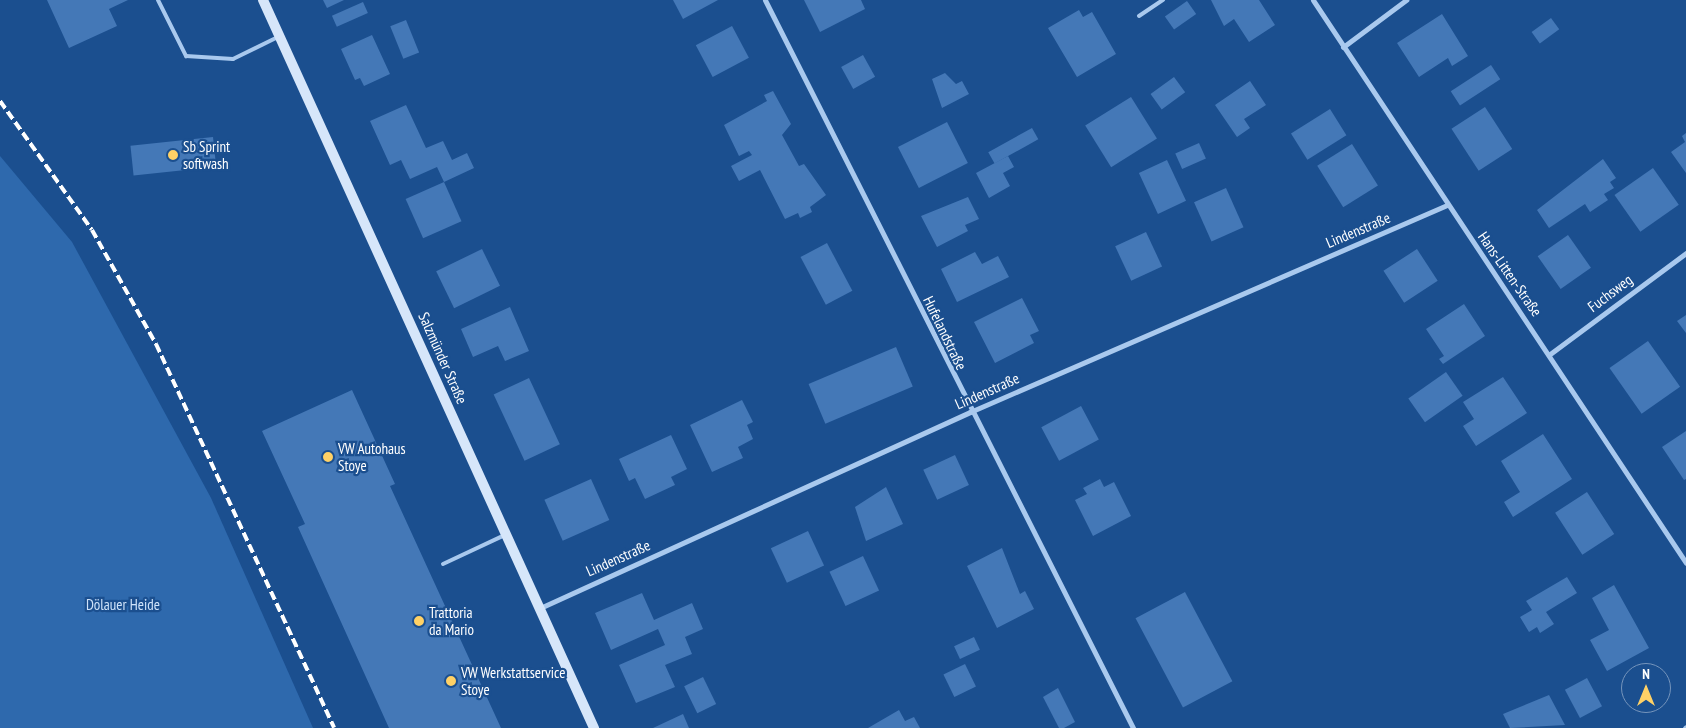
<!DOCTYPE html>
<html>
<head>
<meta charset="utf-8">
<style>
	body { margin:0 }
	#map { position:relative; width:1686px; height:728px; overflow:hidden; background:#1b4f8f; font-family:"PT Sans Narrow",sans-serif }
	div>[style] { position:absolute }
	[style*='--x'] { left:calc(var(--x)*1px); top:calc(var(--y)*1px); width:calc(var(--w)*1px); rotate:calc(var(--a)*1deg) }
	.green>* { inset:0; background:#2e69ad }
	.building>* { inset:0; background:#4478b7; transform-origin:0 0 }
	.lane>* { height:4px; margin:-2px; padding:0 2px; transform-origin:2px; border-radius:2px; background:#a9c9ee }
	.street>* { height:5px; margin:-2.5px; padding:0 2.5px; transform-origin:2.5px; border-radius:2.5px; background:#a9c9ee }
	.secondary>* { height:10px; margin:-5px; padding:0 5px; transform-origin:5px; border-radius:5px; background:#d6e6fa }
	.rail>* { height:4px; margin-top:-2px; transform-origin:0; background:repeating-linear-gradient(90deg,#fff 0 9px,transparent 0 13px) }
	.dots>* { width:14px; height:14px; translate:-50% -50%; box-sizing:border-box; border:2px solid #1b4f8f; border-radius:50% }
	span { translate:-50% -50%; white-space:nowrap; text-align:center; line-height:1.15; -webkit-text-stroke:4.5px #1b4f8f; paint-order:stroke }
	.poi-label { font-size:15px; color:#fff }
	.left { translate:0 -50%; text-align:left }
	.street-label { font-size:15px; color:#fff }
	.park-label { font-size:15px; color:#cfe3fa }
	.north { position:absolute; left:1621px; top:663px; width:50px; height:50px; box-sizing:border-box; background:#1b4f8f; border:1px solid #7695bc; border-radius:50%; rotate:0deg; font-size:14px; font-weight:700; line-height:20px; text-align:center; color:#fff }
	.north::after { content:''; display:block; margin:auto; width:18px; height:22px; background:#ffd166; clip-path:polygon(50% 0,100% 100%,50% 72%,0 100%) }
</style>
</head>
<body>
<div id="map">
	<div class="green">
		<i style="clip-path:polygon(0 156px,72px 242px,211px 498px,313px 728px,0 728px)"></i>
	</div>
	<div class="building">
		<i style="clip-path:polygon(47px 0,128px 0,109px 9px,117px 26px,69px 48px)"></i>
		<i style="clip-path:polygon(323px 0,344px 0,327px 8px)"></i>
		<i style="clip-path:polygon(673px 0,718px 0,683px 19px)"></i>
		<i style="clip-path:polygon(804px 0,861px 0,865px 9px,820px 32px)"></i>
		<i style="clip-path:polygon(1211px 0,1259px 0,1275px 25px,1249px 42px,1234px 19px,1224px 26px)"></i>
		<i style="left:1187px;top:1px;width:16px;height:27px;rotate:55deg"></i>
		<i style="left:363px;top:2px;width:12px;height:34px;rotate:66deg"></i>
		<i style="clip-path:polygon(1079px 10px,1083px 17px,1092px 12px,1116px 54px,1077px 77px,1048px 28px)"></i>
		<i style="clip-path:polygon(1442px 14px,1468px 56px,1452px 66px,1448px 58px,1419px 77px,1397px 43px)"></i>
		<i style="left:1551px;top:18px;width:14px;height:24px;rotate:54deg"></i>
		<i style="left:406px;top:20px;width:35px;height:17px;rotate:68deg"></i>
		<i style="left:732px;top:26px;width:36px;height:41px;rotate:62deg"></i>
		<i style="clip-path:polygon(372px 35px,390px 74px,364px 86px,360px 78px,355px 80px,341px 49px)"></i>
		<i style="left:863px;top:55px;width:25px;height:25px;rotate:61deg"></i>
		<i style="left:1491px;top:65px;width:17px;height:48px;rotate:57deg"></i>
		<i style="clip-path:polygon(945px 73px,956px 84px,962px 81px,969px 94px,942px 108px,932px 79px)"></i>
		<i style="left:1174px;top:77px;width:19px;height:29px;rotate:54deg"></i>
		<i style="clip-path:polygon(1250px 81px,1266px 105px,1244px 119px,1250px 128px,1237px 137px,1215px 105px)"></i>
		<i style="clip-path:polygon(773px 91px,791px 124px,782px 135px,799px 166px,804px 164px,826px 195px,810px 207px,812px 212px,800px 218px,798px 213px,785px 219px,760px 170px,739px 181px,731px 166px,752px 155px,749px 151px,739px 156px,724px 125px,767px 101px,764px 95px)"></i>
		<i style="left:1131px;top:97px;width:49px;height:54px;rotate:58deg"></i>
		<i style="clip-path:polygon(406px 105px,426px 148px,443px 141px,452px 160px,467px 153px,474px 168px,444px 182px,437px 167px,410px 179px,401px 160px,390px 165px,370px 121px)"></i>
		<i style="left:1485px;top:107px;width:50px;height:40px;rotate:57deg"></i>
		<i style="left:1330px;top:109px;width:31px;height:46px;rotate:58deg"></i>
		<i style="left:947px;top:122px;width:46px;height:55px;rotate:63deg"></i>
		<i style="left:1032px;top:128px;width:13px;height:50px;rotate:61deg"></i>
		<i style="clip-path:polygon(1686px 133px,1686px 173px,1671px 152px,1685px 142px,1682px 136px)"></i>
		<i style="left:213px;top:137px;width:30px;height:83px;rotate:84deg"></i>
		<i style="left:1199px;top:143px;width:17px;height:26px;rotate:66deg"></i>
		<i style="left:1352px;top:144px;width:49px;height:41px;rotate:58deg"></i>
		<i style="clip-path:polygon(1008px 156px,1014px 167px,1003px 173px,1010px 186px,989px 198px,976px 173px)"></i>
		<i style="clip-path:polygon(1603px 159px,1616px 178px,1610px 182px,1614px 188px,1604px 194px,1608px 200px,1590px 212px,1585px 204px,1549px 228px,1537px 210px)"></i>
		<i style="left:1167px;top:160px;width:45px;height:31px;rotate:65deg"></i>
		<i style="left:1653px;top:168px;width:45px;height:47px;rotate:55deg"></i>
		<i style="left:444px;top:182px;width:43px;height:42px;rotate:66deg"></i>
		<i style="left:1226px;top:188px;width:43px;height:35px;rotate:66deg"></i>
		<i style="clip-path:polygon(968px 197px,979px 219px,965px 225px,968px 231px,937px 247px,921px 216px)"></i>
		<i style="left:1146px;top:232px;width:38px;height:34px;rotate:65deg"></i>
		<i style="left:1568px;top:235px;width:40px;height:37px;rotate:55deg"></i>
		<i style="left:827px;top:243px;width:54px;height:30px;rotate:62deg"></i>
		<i style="left:482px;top:249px;width:41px;height:51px;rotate:64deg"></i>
		<i style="left:1417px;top:249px;width:38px;height:40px;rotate:57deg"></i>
		<i style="clip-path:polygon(975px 252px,982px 264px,998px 256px,1009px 277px,957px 302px,941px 269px)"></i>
		<i style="clip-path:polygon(1022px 298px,1039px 331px,1030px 335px,1034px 343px,995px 363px,974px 322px)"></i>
		<i style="clip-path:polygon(1464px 304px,1485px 336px,1443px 364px,1439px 359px,1444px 356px,1426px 329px)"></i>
		<i style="clip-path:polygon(510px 307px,529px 351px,505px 361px,498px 346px,473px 357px,461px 329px)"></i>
		<i style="clip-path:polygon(1686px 315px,1686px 333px,1677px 321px)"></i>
		<i style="left:1648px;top:341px;width:56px;height:47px;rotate:55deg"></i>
		<i style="left:896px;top:347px;width:43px;height:95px;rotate:67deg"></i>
		<i style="left:1446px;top:372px;width:29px;height:46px;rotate:55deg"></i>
		<i style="clip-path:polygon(1503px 377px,1527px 413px,1476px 446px,1463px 426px,1474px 419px,1463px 402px)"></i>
		<i style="left:529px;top:378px;width:73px;height:39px;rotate:65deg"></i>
		<i style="clip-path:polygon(352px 390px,395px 484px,390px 486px,501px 728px,389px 728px,298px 527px,305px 524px,262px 431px)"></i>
		<i style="clip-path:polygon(742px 400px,753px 422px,747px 425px,753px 439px,738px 447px,743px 458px,712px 472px,690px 425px)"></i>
		<i style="left:1081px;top:406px;width:38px;height:45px;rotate:62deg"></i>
		<i style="clip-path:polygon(1686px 431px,1686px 479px,1684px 480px,1662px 447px)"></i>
		<i style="clip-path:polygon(1543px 434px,1572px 479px,1513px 517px,1504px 502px,1520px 492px,1501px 461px)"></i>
		<i style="clip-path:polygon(671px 435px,687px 469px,671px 477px,675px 485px,645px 499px,635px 478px,629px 481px,619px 459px)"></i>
		<i style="left:955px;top:455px;width:33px;height:35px;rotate:65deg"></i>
		<i style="left:591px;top:479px;width:45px;height:51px;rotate:66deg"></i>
		<i style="clip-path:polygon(1100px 479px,1104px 487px,1114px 482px,1131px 516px,1093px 536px,1075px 500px,1087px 494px,1083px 488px)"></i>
		<i style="clip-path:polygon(886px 487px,903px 524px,866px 541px,855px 507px)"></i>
		<i style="left:1587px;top:492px;width:50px;height:38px;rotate:57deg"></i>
		<i style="left:808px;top:531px;width:38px;height:41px;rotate:65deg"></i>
		<i style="clip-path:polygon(1002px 548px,1020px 594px,1025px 591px,1034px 609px,997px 628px,967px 566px)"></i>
		<i style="left:863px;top:556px;width:38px;height:37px;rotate:65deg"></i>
		<i style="clip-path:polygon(1567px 577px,1577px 593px,1546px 612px,1554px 624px,1540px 633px,1537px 627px,1529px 632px,1520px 617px,1532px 610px,1526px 601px)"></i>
		<i style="clip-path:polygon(1614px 585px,1649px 648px,1607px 671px,1590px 640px,1609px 630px,1592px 598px)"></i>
		<i style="left:1185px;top:592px;width:101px;height:56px;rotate:62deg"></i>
		<i style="clip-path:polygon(642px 593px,654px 620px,692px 603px,703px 629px,685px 637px,692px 654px,665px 665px,675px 687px,636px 703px,619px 665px,665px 645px,658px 629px,611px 650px,595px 613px)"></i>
		<i style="left:974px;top:637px;width:14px;height:22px;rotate:65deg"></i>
		<i style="left:965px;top:664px;width:25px;height:24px;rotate:64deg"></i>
		<i style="left:703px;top:677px;width:30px;height:21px;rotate:64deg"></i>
		<i style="left:1587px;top:678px;width:32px;height:25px;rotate:62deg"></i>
		<i style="clip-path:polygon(1058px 688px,1075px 722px,1064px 728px,1059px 728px,1043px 697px)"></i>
		<i style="clip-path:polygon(1549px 695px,1565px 725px,1510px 728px,1503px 714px)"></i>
		<i style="clip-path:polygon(899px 710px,905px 721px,914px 717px,920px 728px,868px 728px)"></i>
		<i style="clip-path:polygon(683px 714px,689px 728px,653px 728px)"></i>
	</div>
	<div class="lane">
		<i style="--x:158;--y:0;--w:63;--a:63.4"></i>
		<i style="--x:186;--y:56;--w:47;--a:3.7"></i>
		<i style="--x:233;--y:59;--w:50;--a:-26.1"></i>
		<i style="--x:1139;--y:16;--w:29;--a:-34"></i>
		<i style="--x:443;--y:564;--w:68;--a:-25.1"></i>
	</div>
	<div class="street">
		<i style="--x:765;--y:0;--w:816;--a:63.18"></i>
		<i style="--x:1313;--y:0;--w:675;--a:56.47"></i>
		<i style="--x:1343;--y:47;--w:79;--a:-36.7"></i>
		<i style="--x:1550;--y:354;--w:169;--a:-36.6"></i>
		<i style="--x:540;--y:608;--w:473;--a:-24.5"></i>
		<i style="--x:970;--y:412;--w:520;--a:-23.46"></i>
		<i style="--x:1685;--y:728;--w:1;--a:-45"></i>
	</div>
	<div class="secondary">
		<i style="--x:263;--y:0;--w:800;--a:65.55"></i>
	</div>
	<div class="rail">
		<i style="--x:0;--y:101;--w:158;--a:54.5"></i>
		<i style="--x:92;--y:230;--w:131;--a:60.7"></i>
		<i style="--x:156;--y:344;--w:423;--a:65.1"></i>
	</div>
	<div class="dots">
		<i style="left:173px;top:155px;background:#ffd166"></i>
		<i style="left:328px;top:457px;background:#ffd166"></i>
		<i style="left:419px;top:621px;background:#ffd166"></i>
		<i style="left:451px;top:681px;background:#ffd166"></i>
	</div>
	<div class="poi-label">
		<span class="left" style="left:183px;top:155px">Sb Sprint<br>softwash</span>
		<span class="left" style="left:338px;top:457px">VW Autohaus<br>Stoye</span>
		<span class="left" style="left:429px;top:621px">Trattoria<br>da Mario</span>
		<span class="left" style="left:461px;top:681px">VW Werkstattservice<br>Stoye</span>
	</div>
	<div class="street-label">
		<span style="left:1358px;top:230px;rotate:-23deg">Lindenstraße</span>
		<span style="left:1510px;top:274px;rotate:55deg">Hans-Litten-Straße</span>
		<span style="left:1610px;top:293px;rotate:-37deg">Fuchsweg</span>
		<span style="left:945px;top:333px;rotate:64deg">Hufelandstraße</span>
		<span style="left:443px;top:358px;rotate:66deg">Salzmünder Straße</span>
		<span style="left:987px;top:391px;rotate:-24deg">Lindenstraße</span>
		<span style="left:618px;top:558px;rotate:-24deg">Lindenstraße</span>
	</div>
	<div class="park-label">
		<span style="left:123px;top:605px">Dölauer Heide</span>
	</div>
	<div class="north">N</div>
</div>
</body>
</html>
